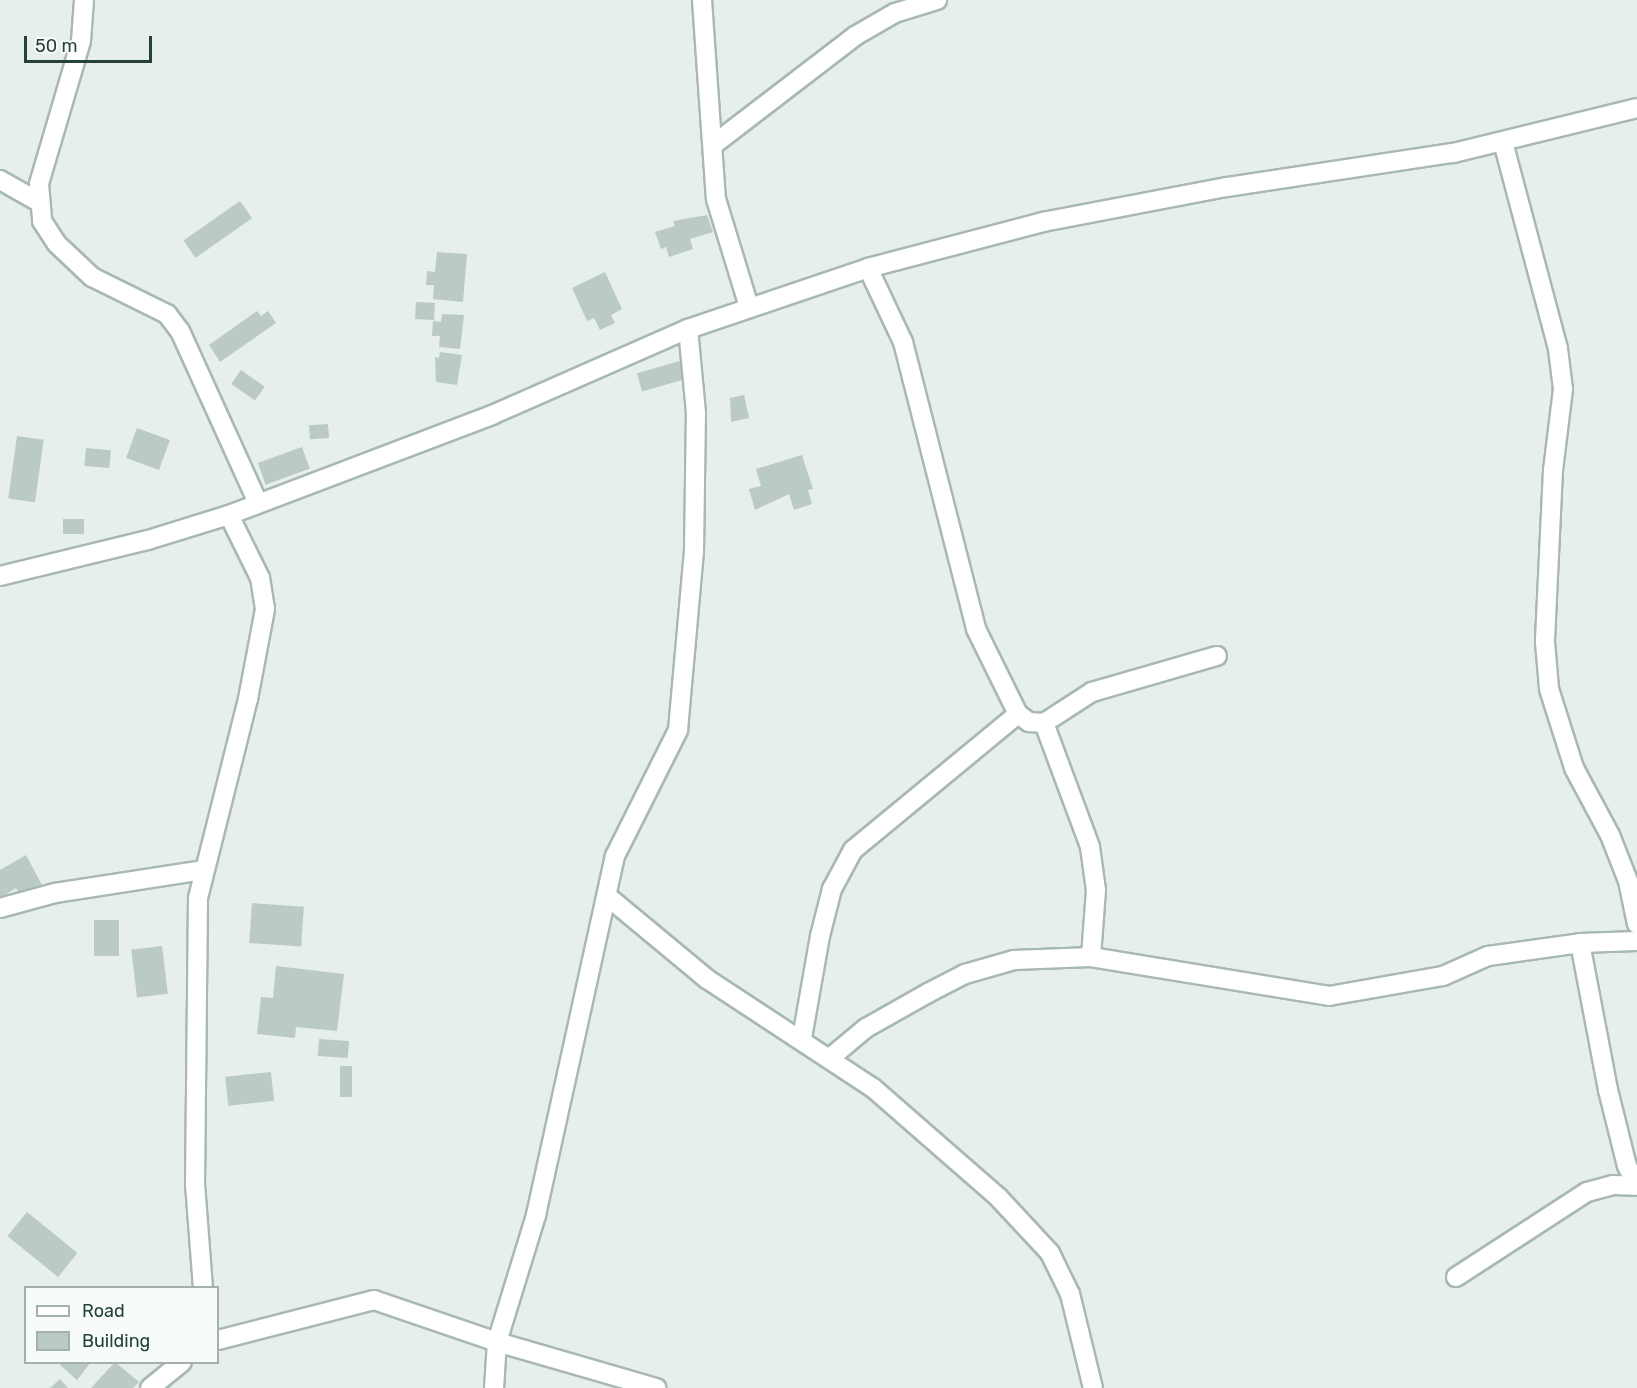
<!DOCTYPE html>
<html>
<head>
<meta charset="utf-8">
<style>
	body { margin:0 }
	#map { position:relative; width:1637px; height:1388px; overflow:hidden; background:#e6efeb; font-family:Rubik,sans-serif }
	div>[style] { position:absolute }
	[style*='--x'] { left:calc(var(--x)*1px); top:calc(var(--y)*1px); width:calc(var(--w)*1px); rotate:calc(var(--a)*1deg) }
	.building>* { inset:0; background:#bbcac4; transform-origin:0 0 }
	.roads { filter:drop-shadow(2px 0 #a8b8b2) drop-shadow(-2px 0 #a8b8b2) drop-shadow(0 2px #a8b8b2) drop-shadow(0 -2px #a8b8b2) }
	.minor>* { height:18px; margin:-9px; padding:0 9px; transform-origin:9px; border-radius:9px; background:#fff }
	span { translate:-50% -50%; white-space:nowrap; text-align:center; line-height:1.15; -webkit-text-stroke:4.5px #f7fbf9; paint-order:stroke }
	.legend { position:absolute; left:24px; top:1286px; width:195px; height:78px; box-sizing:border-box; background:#f7fbf9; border:2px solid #a3b1ad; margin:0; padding:8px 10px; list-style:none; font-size:18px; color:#24423a }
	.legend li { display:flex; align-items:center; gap:12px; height:30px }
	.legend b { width:30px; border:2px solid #a3b1ad }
	.scale { position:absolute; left:24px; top:36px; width:128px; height:27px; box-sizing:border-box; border:3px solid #24423a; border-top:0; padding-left:8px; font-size:18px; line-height:21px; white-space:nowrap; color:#24423a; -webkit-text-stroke:4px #f7fbf9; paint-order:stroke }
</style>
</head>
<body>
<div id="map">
	<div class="building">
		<i style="left:240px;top:201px;width:21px;height:69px;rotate:55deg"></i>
		<i style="clip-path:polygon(707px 215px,713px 232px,690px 239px,693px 249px,669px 257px,666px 247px,661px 249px,655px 232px,675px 226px,673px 221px)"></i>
		<i style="clip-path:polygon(437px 252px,467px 254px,463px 302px,433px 299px,434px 285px,426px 285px,427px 271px,435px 272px)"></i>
		<i style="clip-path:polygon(605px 272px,622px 309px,611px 315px,615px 323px,600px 330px,594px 318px,587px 321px,572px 288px)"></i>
		<i style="left:416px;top:302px;width:19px;height:17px;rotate:3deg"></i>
		<i style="clip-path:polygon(257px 311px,261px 316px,268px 311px,276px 323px,220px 362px,209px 345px)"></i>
		<i style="clip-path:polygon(442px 314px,464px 315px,460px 349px,439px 347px,440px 336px,432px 336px,433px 321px,441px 322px)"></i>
		<i style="clip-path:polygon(440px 352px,462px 355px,457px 385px,436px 382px,435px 357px,439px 358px)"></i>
		<i style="left:683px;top:360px;width:19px;height:48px;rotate:74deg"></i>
		<i style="left:241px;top:370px;width:29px;height:17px;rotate:35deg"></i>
		<i style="clip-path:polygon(744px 395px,749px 418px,731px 422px,730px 398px)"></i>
		<i style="left:328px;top:424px;width:14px;height:19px;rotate:86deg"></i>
		<i style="left:137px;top:428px;width:35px;height:32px;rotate:20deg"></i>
		<i style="left:17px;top:436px;width:27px;height:63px;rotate:8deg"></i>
		<i style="left:302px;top:447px;width:23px;height:47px;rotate:70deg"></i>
		<i style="left:86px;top:448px;width:25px;height:18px;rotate:5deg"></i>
		<i style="clip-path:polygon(802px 455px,813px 489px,808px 490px,812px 504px,794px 510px,789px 494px,755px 510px,749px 489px,761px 486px,756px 469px)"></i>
		<i style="left:63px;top:519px;width:21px;height:15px"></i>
		<i style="clip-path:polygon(26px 855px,43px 887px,22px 898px,16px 888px,0 898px,0 870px)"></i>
		<i style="left:252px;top:903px;width:52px;height:40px;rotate:4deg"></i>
		<i style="left:94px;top:920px;width:25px;height:36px"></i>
		<i style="left:162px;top:946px;width:48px;height:31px;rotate:83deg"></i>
		<i style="clip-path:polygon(276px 966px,344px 974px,337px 1031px,296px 1027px,295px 1038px,257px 1034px,261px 997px,273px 998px)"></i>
		<i style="left:319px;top:1039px;width:30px;height:17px;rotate:4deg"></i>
		<i style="left:340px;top:1066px;width:12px;height:31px"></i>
		<i style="left:271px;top:1072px;width:29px;height:46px;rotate:84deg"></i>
		<i style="left:27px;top:1212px;width:65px;height:31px;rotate:39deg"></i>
		<i style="clip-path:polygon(62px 1362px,91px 1362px,77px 1380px,60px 1365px)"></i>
		<i style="clip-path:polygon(115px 1362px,139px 1382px,133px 1388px,91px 1388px)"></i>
		<i style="clip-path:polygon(60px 1379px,68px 1388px,50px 1388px)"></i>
	</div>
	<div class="roads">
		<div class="minor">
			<i style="--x:84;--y:0;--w:41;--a:94.2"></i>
			<i style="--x:81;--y:41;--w:149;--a:106.4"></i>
			<i style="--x:39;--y:184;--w:37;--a:85"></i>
			<i style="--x:42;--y:221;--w:27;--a:57"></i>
			<i style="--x:57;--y:244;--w:48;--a:43.3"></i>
			<i style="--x:92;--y:277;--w:84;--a:26.3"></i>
			<i style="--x:167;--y:314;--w:21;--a:53"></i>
			<i style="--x:180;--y:331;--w:189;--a:65.6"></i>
			<i style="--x:702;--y:0;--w:199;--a:86"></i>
			<i style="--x:716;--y:199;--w:113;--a:73"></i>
			<i style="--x:1503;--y:142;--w:214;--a:75.1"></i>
			<i style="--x:1558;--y:349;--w:40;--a:82.9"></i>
			<i style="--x:1563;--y:389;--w:82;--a:97"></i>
			<i style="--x:1553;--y:470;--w:172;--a:92.7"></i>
			<i style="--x:1545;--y:642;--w:47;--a:85.1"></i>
			<i style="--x:1549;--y:689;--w:83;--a:72.4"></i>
			<i style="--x:1574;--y:768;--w:76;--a:61.8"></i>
			<i style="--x:1610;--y:835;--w:49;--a:68.6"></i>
			<i style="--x:1628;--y:881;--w:44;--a:78.2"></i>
			<i style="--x:713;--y:145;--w:179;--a:-37.5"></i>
			<i style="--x:855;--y:36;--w:46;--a:-29.9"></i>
			<i style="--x:895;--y:13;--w:44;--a:-17.2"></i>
			<i style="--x:0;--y:180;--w:45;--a:29.4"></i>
			<i style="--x:868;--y:268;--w:82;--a:64.7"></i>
			<i style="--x:903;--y:342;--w:296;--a:75.7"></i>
			<i style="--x:976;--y:629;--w:95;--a:63.7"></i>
			<i style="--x:1018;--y:714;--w:14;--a:36"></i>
			<i style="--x:1029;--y:722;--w:15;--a:4"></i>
			<i style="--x:1044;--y:723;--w:57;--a:-32.9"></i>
			<i style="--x:1092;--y:692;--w:130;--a:-16.1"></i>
			<i style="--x:0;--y:576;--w:152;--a:-13.7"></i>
			<i style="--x:148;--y:540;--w:85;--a:-17.2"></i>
			<i style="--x:229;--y:515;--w:281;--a:-20.8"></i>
			<i style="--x:492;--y:415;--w:214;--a:-23.7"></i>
			<i style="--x:688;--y:329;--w:190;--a:-18.7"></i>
			<i style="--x:868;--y:268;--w:181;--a:-14.7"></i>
			<i style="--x:1043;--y:222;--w:187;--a:-10.8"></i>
			<i style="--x:1227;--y:187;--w:229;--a:-8.6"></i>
			<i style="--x:1453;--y:153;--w:189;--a:-13.7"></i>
			<i style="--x:1044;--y:723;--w:132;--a:69.6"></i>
			<i style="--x:1090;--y:847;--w:43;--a:82.1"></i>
			<i style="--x:1096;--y:890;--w:67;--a:94.3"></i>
			<i style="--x:607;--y:896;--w:130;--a:39.7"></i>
			<i style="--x:707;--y:979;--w:199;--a:33.3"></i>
			<i style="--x:873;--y:1088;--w:166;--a:41.1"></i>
			<i style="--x:998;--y:1197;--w:76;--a:47.1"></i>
			<i style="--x:1050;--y:1253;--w:46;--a:64"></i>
			<i style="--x:1070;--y:1294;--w:97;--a:76.3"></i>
			<i style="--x:0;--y:908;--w:57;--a:-15.3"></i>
			<i style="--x:55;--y:893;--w:151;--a:-8.8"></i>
			<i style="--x:1580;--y:943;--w:150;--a:79.2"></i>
			<i style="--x:1608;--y:1090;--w:78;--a:76"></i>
			<i style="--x:1627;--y:1166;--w:21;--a:62"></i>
			<i style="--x:802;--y:1038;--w:104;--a:-80"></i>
			<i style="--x:820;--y:936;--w:49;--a:-75.7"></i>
			<i style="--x:832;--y:889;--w:44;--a:-61.7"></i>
			<i style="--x:853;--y:850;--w:214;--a:-39.5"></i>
			<i style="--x:830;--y:1058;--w:47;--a:-39.8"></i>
			<i style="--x:866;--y:1028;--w:71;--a:-29.4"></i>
			<i style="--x:928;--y:993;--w:42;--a:-27.2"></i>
			<i style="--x:965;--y:974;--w:51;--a:-15.9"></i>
			<i style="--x:1014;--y:960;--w:77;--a:-2.2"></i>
			<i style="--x:1091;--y:957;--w:241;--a:9.3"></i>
			<i style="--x:1329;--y:996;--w:116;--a:-10"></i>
			<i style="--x:1443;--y:976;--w:49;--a:-24"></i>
			<i style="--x:1488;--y:956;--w:93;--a:-8"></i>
			<i style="--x:1580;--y:943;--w:57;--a:-2"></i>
			<i style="--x:1456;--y:1277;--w:156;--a:-33"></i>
			<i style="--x:1587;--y:1192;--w:27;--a:-15"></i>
			<i style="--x:1613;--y:1185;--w:24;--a:2"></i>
			<i style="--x:203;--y:1288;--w:103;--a:-94.4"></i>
			<i style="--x:195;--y:1185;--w:287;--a:-89.4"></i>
			<i style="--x:198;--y:898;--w:205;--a:-75.9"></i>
			<i style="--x:248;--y:699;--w:92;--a:-79.3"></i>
			<i style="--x:265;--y:609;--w:31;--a:-99"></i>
			<i style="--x:260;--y:578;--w:70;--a:-116.2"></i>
			<i style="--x:218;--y:1340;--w:161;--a:-14.4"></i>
			<i style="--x:374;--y:1300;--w:130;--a:18.9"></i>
			<i style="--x:497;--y:1342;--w:166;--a:16.1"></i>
			<i style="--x:150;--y:1388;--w:41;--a:-39.1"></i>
			<i style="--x:494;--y:1388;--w:46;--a:-86.3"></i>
			<i style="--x:497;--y:1342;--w:133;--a:-72.9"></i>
			<i style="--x:536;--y:1215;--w:368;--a:-77.6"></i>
			<i style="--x:615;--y:856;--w:141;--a:-63.4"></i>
			<i style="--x:678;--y:730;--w:179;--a:-84.9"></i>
			<i style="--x:694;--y:552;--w:139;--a:-89.2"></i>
			<i style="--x:696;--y:413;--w:84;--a:-95.4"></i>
		</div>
	</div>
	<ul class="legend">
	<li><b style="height:8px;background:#fff"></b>Road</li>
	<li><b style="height:16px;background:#bbcac4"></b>Building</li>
	</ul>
	<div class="scale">50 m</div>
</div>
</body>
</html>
